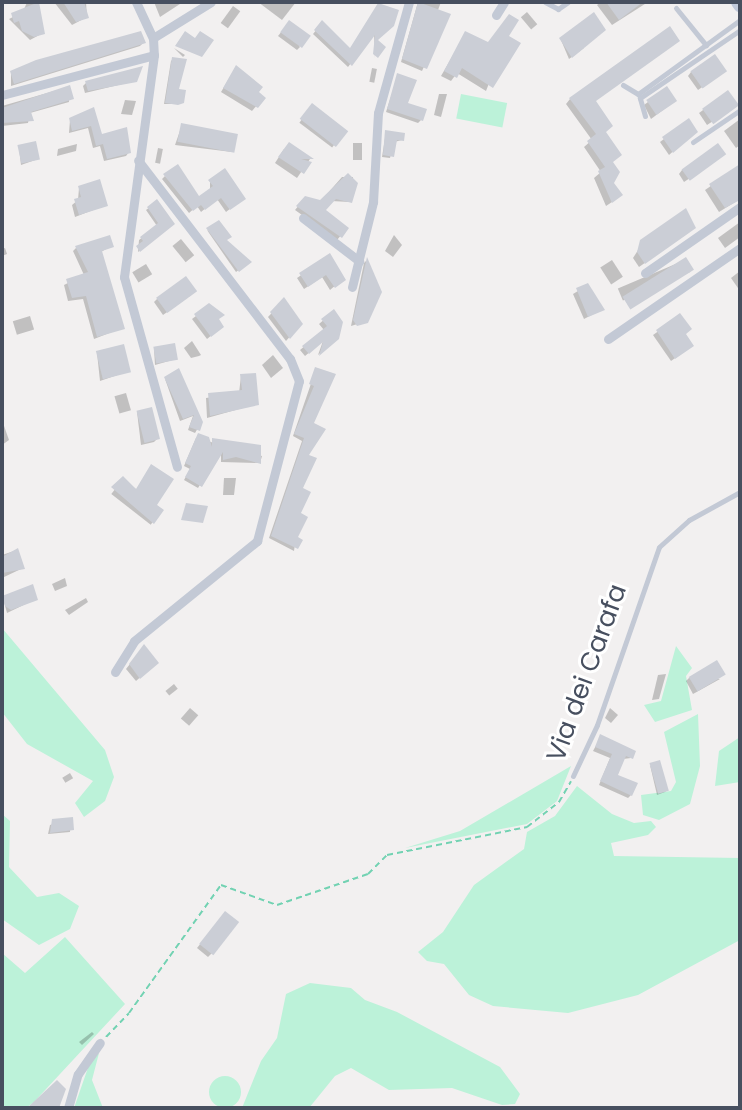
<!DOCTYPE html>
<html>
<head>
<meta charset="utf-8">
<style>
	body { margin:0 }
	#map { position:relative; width:742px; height:1110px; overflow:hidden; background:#f2f0f0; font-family:Poppins,sans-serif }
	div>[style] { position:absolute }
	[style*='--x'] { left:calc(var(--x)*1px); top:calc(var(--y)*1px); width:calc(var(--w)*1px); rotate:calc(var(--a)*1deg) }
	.green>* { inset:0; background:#bcf2d9; transform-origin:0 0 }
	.round { border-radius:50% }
	.shadow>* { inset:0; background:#0003; transform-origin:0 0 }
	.building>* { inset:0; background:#cbced6; transform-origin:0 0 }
	.path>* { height:2px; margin-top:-1px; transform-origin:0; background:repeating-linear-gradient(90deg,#72d2b2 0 6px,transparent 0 10px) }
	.service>* { height:5px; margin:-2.5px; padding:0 2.5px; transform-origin:2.5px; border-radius:2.5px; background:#c3c9d5 }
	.minor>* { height:9px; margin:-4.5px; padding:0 4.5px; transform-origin:4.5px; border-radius:4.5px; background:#c3c9d5 }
	.secondary>* { height:14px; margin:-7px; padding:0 7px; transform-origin:7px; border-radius:7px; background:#c1c9da }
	span { translate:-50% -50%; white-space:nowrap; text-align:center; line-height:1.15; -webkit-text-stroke:6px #fff; paint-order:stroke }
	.street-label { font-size:26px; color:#474f5f }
	.frame { position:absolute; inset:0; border:4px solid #474f5f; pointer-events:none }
</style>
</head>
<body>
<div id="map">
	<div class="green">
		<i style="left:461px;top:94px;width:47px;height:25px;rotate:11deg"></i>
		<i style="clip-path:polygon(2px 628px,105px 750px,114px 777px,105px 801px,84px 817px,75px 803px,93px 781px,27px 744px,2px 712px)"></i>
		<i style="clip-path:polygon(676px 646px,692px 668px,686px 676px,692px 710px,655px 722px,644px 705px,661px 701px)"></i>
		<i style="clip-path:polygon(698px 714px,700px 766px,690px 804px,659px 820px,643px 815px,641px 795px,671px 791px,676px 782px,664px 732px)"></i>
		<i style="clip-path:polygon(740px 737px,740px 782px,715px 786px,719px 751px)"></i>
		<i style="clip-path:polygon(571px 766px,557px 801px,527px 824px,405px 848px,460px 831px)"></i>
		<i style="clip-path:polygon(577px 786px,612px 814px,634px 823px,651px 821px,656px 827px,648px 835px,611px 843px,614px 856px,740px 858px,740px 940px,638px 995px,568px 1013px,493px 1006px,469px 995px,444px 964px,427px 961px,418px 952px,443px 932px,474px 885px,524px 849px,527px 832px,555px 816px)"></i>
		<i style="clip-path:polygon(2px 814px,10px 821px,9px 867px,37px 897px,59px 893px,79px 906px,70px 929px,39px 945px,2px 919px)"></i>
		<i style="clip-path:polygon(65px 937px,125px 1004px,34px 1102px,26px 1108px,2px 1108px,2px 953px,25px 973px)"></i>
		<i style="clip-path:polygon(310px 983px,351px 988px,365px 1000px,397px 1012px,500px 1067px,520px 1094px,515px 1104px,502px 1105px,452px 1088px,389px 1090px,351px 1068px,335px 1076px,309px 1108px,242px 1108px,261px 1061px,277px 1038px,286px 994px)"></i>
		<i style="clip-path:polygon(99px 1053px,92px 1080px,103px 1108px,74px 1108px,90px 1062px)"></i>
		<i class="round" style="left:209px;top:1076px;width:32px;height:32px"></i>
	</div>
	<div class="shadow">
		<i style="clip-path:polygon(27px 2px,38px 2px,43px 33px,30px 40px,9px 19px,23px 12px)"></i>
		<i style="clip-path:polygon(54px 2px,86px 2px,87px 17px,72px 25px)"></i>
		<i style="clip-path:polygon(154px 2px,183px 2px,160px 17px)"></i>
		<i style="clip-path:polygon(258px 2px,296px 2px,282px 20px)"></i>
		<i style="clip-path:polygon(418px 2px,441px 2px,438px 10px,448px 15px,422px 71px,401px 62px)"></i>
		<i style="clip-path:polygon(601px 2px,648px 2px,612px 25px,597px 5px)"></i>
		<i style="left:233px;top:6px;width:9px;height:21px;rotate:36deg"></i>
		<i style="clip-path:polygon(376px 8px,374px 59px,374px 33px,348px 67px,313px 34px,322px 23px,350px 50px)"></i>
		<i style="left:527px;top:12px;width:16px;height:8px;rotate:50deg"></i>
		<i style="clip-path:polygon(286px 26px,300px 47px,297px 50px,278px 36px)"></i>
		<i style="clip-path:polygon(466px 33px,487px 44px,507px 37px,486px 91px,457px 73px,451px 81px,441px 76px)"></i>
		<i style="clip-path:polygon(561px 40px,582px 45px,584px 48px,569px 59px)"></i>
		<i style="clip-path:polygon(143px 43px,140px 46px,11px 86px,11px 73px)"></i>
		<i style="clip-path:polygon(174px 48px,185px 55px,183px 57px)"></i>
		<i style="clip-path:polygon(173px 59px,180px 104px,164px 104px,171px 61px)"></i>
		<i style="clip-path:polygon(236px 67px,263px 98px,252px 111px,221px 92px)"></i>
		<i style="left:372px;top:68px;width:5px;height:14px;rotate:11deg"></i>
		<i style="clip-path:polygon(691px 72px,721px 74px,698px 90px,688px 76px)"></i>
		<i style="clip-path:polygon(398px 75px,406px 104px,421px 120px,418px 123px,386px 112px)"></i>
		<i style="clip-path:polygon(135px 81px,85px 93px,83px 86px,86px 83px)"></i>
		<i style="clip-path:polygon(68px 87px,69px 102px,30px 113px,28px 123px,2px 126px,2px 106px)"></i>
		<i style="clip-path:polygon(728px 92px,733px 108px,707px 125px,699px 113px)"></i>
		<i style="clip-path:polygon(439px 94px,447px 94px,441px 117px,434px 115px)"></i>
		<i style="clip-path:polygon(570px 99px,594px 102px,615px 200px,606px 206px,594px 178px,601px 172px,584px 147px,592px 140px,566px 104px)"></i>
		<i style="clip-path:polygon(125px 100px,136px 101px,132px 115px,121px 114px)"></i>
		<i style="clip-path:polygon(648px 102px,671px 104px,651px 119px,644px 105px)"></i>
		<i style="left:312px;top:106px;width:41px;height:21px;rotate:37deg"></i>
		<i style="clip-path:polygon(93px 110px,100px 136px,129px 152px,126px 156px,104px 161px,100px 146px,93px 148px,88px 128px,69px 133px,70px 120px)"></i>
		<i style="clip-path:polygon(740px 119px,740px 145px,736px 148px,724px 131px)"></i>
		<i style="clip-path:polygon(688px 121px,696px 131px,669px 155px,660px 142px)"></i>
		<i style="clip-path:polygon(182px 125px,232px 152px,175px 145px)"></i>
		<i style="clip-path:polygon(386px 132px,402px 140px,394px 142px,390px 158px,382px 157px)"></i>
		<i style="left:353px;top:143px;width:9px;height:17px"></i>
		<i style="clip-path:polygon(77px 144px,76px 151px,57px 156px,58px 149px)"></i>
		<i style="clip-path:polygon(19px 148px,38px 159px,21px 165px)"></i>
		<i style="left:158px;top:148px;width:5px;height:15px;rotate:11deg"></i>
		<i style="clip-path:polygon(284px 149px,310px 159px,297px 178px,275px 163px)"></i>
		<i style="clip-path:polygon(720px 158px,684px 182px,679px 174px,682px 170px)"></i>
		<i style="clip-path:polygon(740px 166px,740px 199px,719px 212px,705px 190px)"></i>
		<i style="clip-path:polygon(165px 176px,199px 199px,210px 190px,210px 181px,240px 201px,226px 212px,217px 199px,201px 212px,197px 206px,189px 213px,162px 179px)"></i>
		<i style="clip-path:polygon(342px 177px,353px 177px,350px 202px,331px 201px,323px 211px,347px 228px,337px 240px,295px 210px,305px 198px,320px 202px)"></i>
		<i style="clip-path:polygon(79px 188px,106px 205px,75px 217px,72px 205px,78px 200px)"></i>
		<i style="clip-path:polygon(157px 202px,172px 224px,138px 252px,139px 240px,157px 226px,146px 210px)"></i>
		<i style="clip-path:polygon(740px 222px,740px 237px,725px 248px,718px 238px)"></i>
		<i style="clip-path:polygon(207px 230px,224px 241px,249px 262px,236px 272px)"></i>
		<i style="clip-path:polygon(688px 233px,639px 267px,633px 258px,640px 247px)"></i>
		<i style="clip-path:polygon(394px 235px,402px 245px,393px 257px,385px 251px)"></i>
		<i style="left:181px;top:239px;width:21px;height:11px;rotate:51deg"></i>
		<i style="clip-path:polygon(111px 246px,101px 252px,122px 328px,94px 339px,83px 299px,68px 301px,64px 285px,84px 275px,73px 251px,76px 248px)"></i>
		<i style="clip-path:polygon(5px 248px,7px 254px,2px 256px,2px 249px)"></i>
		<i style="clip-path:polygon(329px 256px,344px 278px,330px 290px,322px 277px,304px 289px,297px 278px)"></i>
		<i style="left:612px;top:260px;width:20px;height:14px;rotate:57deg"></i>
		<i style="left:685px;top:260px;width:13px;height:73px;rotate:67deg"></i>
		<i style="clip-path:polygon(366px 261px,367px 321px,351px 326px,364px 263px)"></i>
		<i style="left:146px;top:264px;width:12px;height:16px;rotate:59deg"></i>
		<i style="clip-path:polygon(740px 271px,740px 291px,731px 278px)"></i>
		<i style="clip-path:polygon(588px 285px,603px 309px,584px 319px,573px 294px)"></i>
		<i style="clip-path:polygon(191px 295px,163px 315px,154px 302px,157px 299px)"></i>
		<i style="clip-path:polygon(284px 300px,301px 324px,286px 341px,268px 317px)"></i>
		<i style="clip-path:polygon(333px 312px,333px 342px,318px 355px,323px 341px,305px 356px,300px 350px,324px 330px,319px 324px)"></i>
		<i style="left:30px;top:316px;width:14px;height:18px;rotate:73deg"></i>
		<i style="clip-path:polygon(196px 316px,216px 320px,218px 330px,207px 339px,192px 319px)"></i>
		<i style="clip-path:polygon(680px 316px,688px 349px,671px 361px,653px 335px)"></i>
		<i style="clip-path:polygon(192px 341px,201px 355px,199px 356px,191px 358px,184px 348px)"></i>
		<i style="clip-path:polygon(154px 349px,176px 359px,155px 365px)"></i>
		<i style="clip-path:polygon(97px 353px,129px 371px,100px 381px)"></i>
		<i style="clip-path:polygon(273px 355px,283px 368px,271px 378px,262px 365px)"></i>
		<i style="clip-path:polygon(316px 369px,312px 424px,294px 551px,269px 538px,302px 441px,293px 436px)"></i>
		<i style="clip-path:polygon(241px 376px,257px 404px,207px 418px,206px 398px,239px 393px)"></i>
		<i style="clip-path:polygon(165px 379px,201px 423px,195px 433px,188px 430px,193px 416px,180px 421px)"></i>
		<i style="left:126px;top:393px;width:18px;height:12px;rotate:74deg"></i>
		<i style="clip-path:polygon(137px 412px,158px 438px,154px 442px,141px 445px)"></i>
		<i style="clip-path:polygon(3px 423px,9px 440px,2px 445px,2px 424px)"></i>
		<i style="clip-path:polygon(196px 438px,262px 456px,260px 463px,221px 462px,221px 451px,198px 488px,184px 480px,190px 469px,184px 466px)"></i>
		<i style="clip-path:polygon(224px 478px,236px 478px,234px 495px,223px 495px)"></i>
		<i style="left:123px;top:479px;width:50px;height:19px;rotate:38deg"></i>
		<i style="clip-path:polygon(17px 550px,23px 568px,2px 578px,2px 555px)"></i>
		<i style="clip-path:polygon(65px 578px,67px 586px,55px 591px,52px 584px)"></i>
		<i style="clip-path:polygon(3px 598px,36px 599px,7px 613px)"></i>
		<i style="clip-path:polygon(86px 598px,88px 602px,69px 615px,65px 610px)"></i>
		<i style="clip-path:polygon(141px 650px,153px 666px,136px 681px,126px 669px)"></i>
		<i style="clip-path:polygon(666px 674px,659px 699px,652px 700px,658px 675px)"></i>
		<i style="clip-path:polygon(689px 678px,720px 679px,693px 694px,686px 681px)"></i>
		<i style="left:174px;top:684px;width:6px;height:11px;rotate:51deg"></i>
		<i style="left:190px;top:708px;width:11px;height:14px;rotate:41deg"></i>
		<i style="clip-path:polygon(610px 708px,618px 715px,611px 723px,605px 718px)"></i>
		<i style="clip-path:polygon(601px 736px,631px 758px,623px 759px,615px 776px,631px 795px,628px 798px,599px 785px,610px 758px,593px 751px)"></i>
		<i style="clip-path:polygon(650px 765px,667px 790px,665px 792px,657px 795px)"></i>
		<i style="left:70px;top:773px;width:6px;height:9px;rotate:59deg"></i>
		<i style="clip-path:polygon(71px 819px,70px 832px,48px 834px,50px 825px)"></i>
		<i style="clip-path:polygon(222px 917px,212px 953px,208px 957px,197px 948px)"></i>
		<i style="clip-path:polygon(92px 1032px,94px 1034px,82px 1045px,79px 1042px)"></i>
	</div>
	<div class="building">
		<i style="clip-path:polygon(39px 2px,45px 34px,34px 37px,22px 31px,19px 21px,14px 23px,11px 13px)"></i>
		<i style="clip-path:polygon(63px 2px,84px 2px,89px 18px,76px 22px)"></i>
		<i style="clip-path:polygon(418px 2px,451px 14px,427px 69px,402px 59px)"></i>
		<i style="clip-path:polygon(606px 2px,643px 2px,619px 20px)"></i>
		<i style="clip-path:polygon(378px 3px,399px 10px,394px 26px,378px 40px,386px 47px,378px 58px,373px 54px,375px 35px,352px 66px,314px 30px,322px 20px,350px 48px)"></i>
		<i style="clip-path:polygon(594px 12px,606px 30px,572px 58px,559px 38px)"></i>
		<i style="clip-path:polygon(509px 14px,519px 20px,509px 36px,521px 43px,493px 88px,462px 68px,457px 78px,444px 71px,465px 31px,488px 42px)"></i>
		<i style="left:289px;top:20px;width:27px;height:15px;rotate:36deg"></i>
		<i style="clip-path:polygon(670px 26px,680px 41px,596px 101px,613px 126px,606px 132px,622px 155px,613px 162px,620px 172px,614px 183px,623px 195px,612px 203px,598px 171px,605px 167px,587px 141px,596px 134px,569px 98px)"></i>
		<i style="clip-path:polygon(141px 31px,146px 43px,14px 84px,10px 71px,36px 60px)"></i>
		<i style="clip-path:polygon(185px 31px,195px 38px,200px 31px,214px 40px,202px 57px,175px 46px)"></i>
		<i style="left:715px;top:54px;width:21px;height:30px;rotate:55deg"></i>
		<i style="clip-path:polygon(172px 57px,187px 59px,179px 89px,186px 90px,184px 103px,178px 105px,165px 103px)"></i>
		<i style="clip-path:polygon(236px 65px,263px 87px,259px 92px,266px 98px,258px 108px,223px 88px)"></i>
		<i style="clip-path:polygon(143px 66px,137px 82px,88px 91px,85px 81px)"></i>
		<i style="clip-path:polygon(397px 73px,417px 80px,408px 103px,427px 109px,423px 121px,387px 109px)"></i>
		<i style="clip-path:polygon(70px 85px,74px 99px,31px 112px,34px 121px,2px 123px,2px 108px)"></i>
		<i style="left:667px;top:86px;width:18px;height:25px;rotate:56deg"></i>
		<i style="left:728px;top:90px;width:19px;height:32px;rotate:54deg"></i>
		<i style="left:312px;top:103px;width:46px;height:20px;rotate:38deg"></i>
		<i style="clip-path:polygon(94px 107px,102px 134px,127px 127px,131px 153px,107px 159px,103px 144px,96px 146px,91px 126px,72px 131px,69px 118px)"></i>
		<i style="clip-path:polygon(689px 118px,698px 132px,673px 153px,662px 137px)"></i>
		<i style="left:181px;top:123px;width:58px;height:19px;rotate:11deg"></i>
		<i style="clip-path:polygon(385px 130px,405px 133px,404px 141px,397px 140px,394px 157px,383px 155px)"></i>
		<i style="left:36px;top:141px;width:19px;height:19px;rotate:78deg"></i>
		<i style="clip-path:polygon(289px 142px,314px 159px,301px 159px,312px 162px,304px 174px,278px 157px)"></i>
		<i style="left:718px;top:143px;width:14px;height:45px;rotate:54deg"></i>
		<i style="clip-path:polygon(178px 164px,199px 196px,213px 186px,208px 180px,225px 168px,246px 199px,230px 210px,221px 198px,205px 210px,201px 205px,193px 211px,163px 174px)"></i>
		<i style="clip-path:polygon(740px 164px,740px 200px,725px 208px,709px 184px)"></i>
		<i style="clip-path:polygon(348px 173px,358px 183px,352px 203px,336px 199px,326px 210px,349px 228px,342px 238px,296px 206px,305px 196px,320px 200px)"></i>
		<i style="clip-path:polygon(100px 179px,108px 206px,79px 215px,74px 199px,81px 197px,78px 186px)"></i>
		<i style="clip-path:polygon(157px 199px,175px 224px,140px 252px,136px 246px,143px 241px,140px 237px,158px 223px,147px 207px)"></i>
		<i style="clip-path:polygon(686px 208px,696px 228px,645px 264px,637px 252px,640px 240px)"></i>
		<i style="clip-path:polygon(219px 220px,232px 237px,227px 240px,252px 262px,239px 272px,206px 228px)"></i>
		<i style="clip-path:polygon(110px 235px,114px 247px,102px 251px,125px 329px,97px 337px,86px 296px,72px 298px,66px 279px,88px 272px,75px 246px)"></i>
		<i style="clip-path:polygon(330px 253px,346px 280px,335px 288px,326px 275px,308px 287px,299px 273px)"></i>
		<i style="clip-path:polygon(367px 257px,382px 292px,368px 323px,357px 326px,353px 320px)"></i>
		<i style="left:686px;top:257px;width:15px;height:75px;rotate:58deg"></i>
		<i style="left:186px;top:276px;width:19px;height:37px;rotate:54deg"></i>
		<i style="clip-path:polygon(588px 283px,605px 310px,588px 317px,576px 288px)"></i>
		<i style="clip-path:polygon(284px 297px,303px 324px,290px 339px,270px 312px)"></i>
		<i style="clip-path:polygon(209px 303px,225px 315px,219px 319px,224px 327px,211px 337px,194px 314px)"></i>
		<i style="clip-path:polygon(334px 309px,343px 322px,339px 339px,319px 356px,323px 342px,309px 354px,302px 346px,327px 326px,321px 319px)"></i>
		<i style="clip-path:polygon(680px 313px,692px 329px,686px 334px,694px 346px,675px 359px,656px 330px)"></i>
		<i style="left:175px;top:343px;width:17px;height:22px;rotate:80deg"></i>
		<i style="left:124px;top:344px;width:29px;height:29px;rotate:76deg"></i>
		<i style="clip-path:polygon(315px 367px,336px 374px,314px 423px,326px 429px,309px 455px,317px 458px,303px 488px,311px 492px,301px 513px,308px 517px,298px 537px,303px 540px,298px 549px,271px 536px,304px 438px,294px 434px,314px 386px,309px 384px)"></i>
		<i style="clip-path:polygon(179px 368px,203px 422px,200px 431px,189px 427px,194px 415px,183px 419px,164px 377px)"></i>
		<i style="clip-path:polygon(256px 373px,259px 405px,210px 416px,208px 393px,242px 390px,240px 374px)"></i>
		<i style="left:152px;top:407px;width:33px;height:16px;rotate:76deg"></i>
		<i style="clip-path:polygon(198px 433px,209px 437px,212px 447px,212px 438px,261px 445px,261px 464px,236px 457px,223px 460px,223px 452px,202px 487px,185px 477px,191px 466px,185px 463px)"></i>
		<i style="clip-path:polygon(151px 464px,174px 479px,157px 505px,164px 510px,154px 524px,111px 487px,123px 476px,136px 489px)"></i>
		<i style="clip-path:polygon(186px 503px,208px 506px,203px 523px,181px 520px)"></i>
		<i style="clip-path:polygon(18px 548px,25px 569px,2px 573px,2px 557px)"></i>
		<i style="clip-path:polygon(33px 584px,38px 600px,11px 610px,5px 606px,2px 596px)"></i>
		<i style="clip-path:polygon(144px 644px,159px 663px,140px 679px,129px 664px)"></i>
		<i style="left:717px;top:660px;width:17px;height:33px;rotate:59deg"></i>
		<i style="clip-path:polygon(600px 734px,636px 751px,633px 759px,626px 756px,618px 775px,638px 783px,632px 796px,600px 781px,612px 754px,595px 747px)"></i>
		<i style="left:660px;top:760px;width:32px;height:11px;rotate:74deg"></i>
		<i style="clip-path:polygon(73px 817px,74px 830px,50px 833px,52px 819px)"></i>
		<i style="left:225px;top:911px;width:18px;height:42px;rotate:38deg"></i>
		<i style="clip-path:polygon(57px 1080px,66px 1089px,59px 1108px,27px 1108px)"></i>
	</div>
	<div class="path">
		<i style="--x:106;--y:1037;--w:33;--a:-46"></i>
		<i style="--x:129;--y:1013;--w:158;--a:-54.3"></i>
		<i style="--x:221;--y:885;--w:59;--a:19.7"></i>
		<i style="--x:277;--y:905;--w:96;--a:-18.8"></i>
		<i style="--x:368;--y:874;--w:27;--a:-45"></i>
		<i style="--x:387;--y:855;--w:143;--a:-11.3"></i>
		<i style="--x:527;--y:827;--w:41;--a:-38"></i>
		<i style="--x:559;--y:802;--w:24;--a:-60"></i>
	</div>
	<div class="service">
		<i style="--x:545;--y:2;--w:15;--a:28"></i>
		<i style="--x:558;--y:9;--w:12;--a:-35"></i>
		<i style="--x:676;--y:8;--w:48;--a:51"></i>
		<i style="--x:623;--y:85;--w:17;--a:31"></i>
		<i style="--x:638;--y:94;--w:126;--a:-36"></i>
		<i style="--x:645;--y:116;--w:19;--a:-106"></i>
		<i style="--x:640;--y:98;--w:121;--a:-34.2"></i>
		<i style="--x:693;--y:142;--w:57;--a:-34.2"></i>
		<i style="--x:573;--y:776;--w:56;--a:-64.8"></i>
		<i style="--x:597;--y:725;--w:188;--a:-70.8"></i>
		<i style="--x:659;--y:547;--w:40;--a:-42"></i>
		<i style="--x:689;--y:520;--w:58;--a:-28.8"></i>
	</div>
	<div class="minor">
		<i style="--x:136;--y:2;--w:40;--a:65"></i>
		<i style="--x:153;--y:38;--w:17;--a:87"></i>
		<i style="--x:154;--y:55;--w:224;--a:97.7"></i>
		<i style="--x:124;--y:277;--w:197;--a:74.4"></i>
		<i style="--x:496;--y:15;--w:15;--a:-58"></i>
		<i style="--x:153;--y:38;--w:68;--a:-31.8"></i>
		<i style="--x:2;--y:95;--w:157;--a:-14.7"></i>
		<i style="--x:303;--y:218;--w:71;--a:37.5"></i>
		<i style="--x:645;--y:273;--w:116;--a:-34.8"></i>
		<i style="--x:352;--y:287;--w:88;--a:-76.1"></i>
		<i style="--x:373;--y:202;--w:89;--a:-86.8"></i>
		<i style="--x:378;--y:113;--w:115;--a:-74.4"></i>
		<i style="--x:608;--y:339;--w:160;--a:-34.6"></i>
		<i style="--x:115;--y:672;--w:36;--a:-58"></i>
		<i style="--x:134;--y:641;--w:159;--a:-39.1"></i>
		<i style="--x:257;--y:541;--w:165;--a:-75.3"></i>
		<i style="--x:299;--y:381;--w:24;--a:-112"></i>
		<i style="--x:290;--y:359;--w:250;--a:-127.4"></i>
		<i style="--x:68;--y:1108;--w:35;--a:-74"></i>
		<i style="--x:78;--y:1074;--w:38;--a:-55"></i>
	</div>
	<div class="secondary">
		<i style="--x:738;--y:2;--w:4;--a:56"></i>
	</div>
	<div class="street-label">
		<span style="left:587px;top:673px;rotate:-70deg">Via dei Carafa</span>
	</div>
	<div class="frame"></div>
</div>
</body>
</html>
